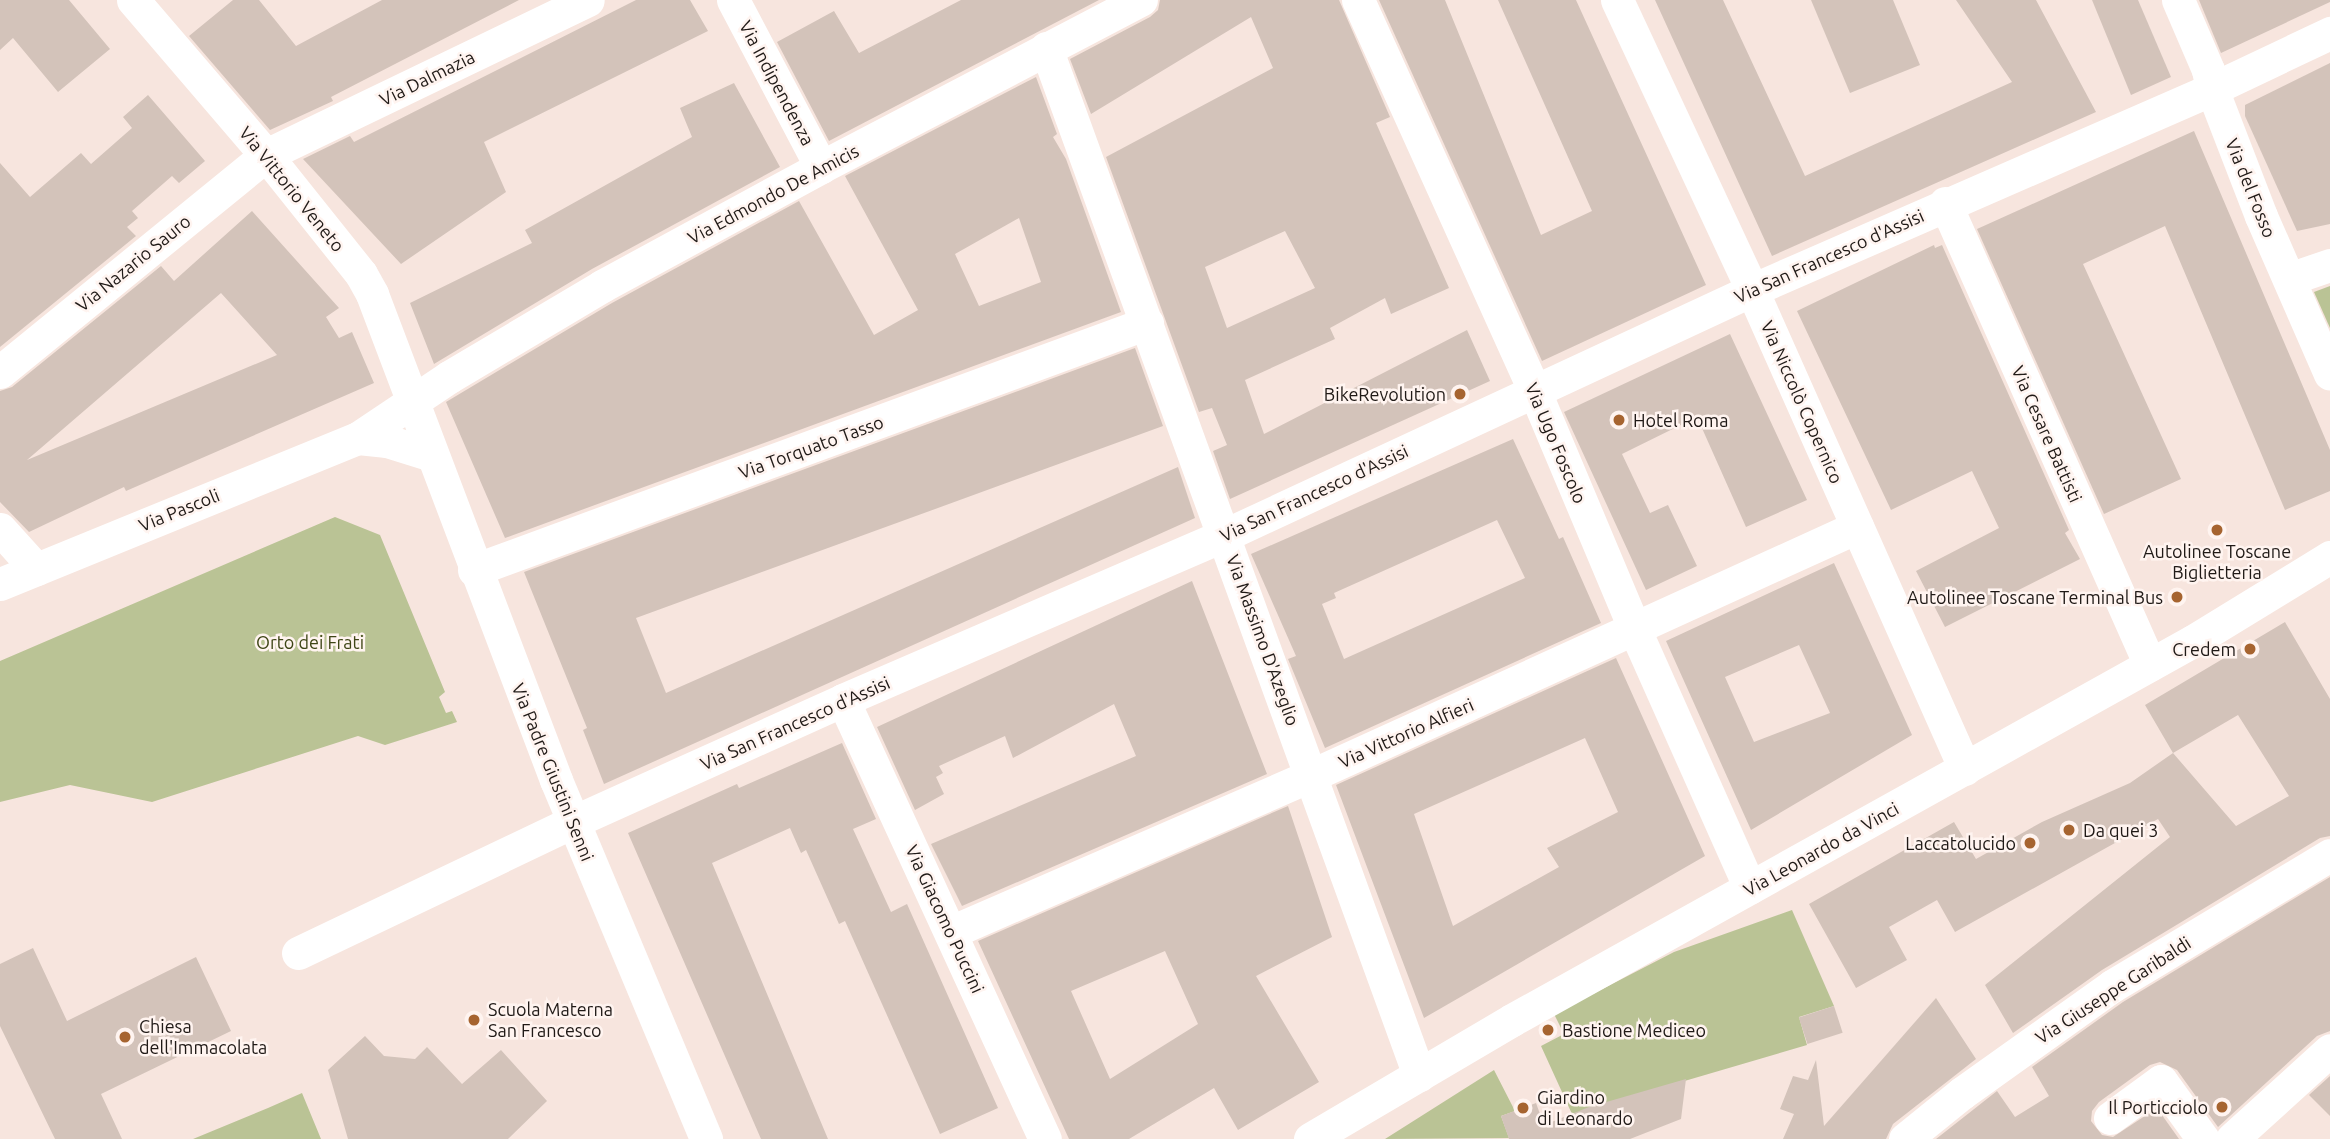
<!DOCTYPE html>
<html>
<head>
<meta charset="utf-8">
<style>
	body { margin:0 }
	#map { position:relative; width:2330px; height:1139px; overflow:hidden; background:#f7e5de; font-family:Ubuntu,sans-serif }
	div>[style] { position:absolute }
	[style*='--x'] { left:calc(var(--x)*1px); top:calc(var(--y)*1px); width:calc(var(--w)*1px); rotate:calc(var(--a)*1deg) }
	.green>* { inset:0; background:#bac395 }
	.building>* { inset:0; background:#d3c3ba; transform-origin:0 0 }
	.street>* { height:33px; margin:-16.5px; padding:0 16.5px; transform-origin:16.5px; border-radius:16.5px; background:#fff }
	.dots>* { width:19px; height:19px; translate:-50% -50%; box-sizing:border-box; border:4px solid #fff4f0; border-radius:50% }
	span { translate:-50% -50%; white-space:nowrap; text-align:center; line-height:1.15; -webkit-text-stroke:5px #fff4f0; paint-order:stroke }
	.street-label { font-size:18px; color:#201a17 }
	.poi-label { font-size:18px; color:#201a17 }
	.right { translate:-100% -50%; text-align:right }
	.left { translate:0 -50%; text-align:left }
	.park-label { font-size:18px; color:#3e4515 }
</style>
</head>
<body>
<div id="map">
	<div class="green">
		<i style="clip-path:polygon(2330px 286px,2330px 328px,2314px 292px)"></i>
		<i style="clip-path:polygon(335px 517px,380px 535px,445px 692px,439px 697px,446px 713px,452px 711px,457px 722px,385px 745px,358px 736px,152px 802px,70px 785px,0 802px,0 661px)"></i>
		<i style="clip-path:polygon(1792px 910px,1834px 1006px,1799px 1017px,1807px 1045px,1572px 1114px,1541px 1046px,1564px 1034px,1554px 1014px,1674px 952px)"></i>
		<i style="clip-path:polygon(1494px 1070px,1515px 1111px,1501px 1116px,1509px 1138px,1385px 1139px)"></i>
		<i style="clip-path:polygon(302px 1093px,321px 1139px,193px 1139px,268px 1108px)"></i>
	</div>
	<div class="building">
		<i style="clip-path:polygon(0 0,69px 0,110px 49px,58px 92px,13px 38px,0 50px)"></i>
		<i style="clip-path:polygon(233px 0,259px 0,296px 46px,382px 0,519px 0,331px 97px,333px 101px,270px 130px,189px 36px)"></i>
		<i style="clip-path:polygon(636px 0,690px 0,708px 31px,484px 142px,506px 192px,401px 264px,303px 159px,350px 136px,354px 142px)"></i>
		<i style="clip-path:polygon(961px 0,1099px 0,829px 141px,777px 42px,834px 11px,859px 53px)"></i>
		<i style="clip-path:polygon(evenodd,1160px 0,1339px 0,1390px 117px,1376px 123px,1449px 288px,1391px 314px,1385px 298px,1330px 328px,1335px 339px,1245px 380px,1264px 434px,1467px 330px,1490px 381px,1230px 499px,1213px 451px,1227px 445px,1212px 408px,1199px 412px,1106px 157px,1273px 68px,1251px 17px,1091px 114px,1070px 59px,1150px 17px,1158px 10px,1160px 0,1285px 231px,1315px 288px,1227px 328px,1205px 267px,1285px 231px)"></i>
		<i style="clip-path:polygon(1379px 0,1445px 0,1541px 235px,1592px 211px,1498px 0,1576px 0,1706px 285px,1542px 361px)"></i>
		<i style="clip-path:polygon(1655px 0,1723px 0,1805px 176px,2012px 82px,1956px 0,2036px 0,2096px 112px,1772px 256px)"></i>
		<i style="clip-path:polygon(1811px 0,1893px 0,1920px 65px,1850px 93px)"></i>
		<i style="clip-path:polygon(2092px 0,2138px 0,2171px 77px,2131px 95px)"></i>
		<i style="clip-path:polygon(2199px 0,2330px 0,2330px 2px,2221px 53px)"></i>
		<i style="clip-path:polygon(2330px 63px,2330px 224px,2297px 231px,2245px 116px,2245px 105px)"></i>
		<i style="clip-path:polygon(evenodd,1036px 77px,1057px 134px,1053px 137px,1066px 159px,1121px 312px,505px 538px,446px 402px,612px 303px,799px 201px,874px 335px,918px 310px,845px 176px,1036px 77px,1019px 218px,1041px 282px,979px 306px,955px 254px,1019px 218px)"></i>
		<i style="clip-path:polygon(734px 83px,780px 167px,592px 269px,434px 364px,410px 303px,532px 243px,525px 230px,692px 137px,680px 108px)"></i>
		<i style="clip-path:polygon(148px 95px,205px 161px,179px 183px,172px 176px,132px 211px,138px 218px,127px 227px,136px 236px,0 347px,0 163px,30px 197px,81px 153px,91px 164px,132px 128px,123px 117px)"></i>
		<i style="clip-path:polygon(2194px 131px,2330px 450px,2330px 491px,2285px 510px,2165px 226px,2083px 264px,2181px 479px,2104px 514px,1977px 229px)"></i>
		<i style="clip-path:polygon(evenodd,252px 211px,339px 308px,326px 317px,339px 338px,352px 332px,374px 383px,126px 491px,124px 487px,29px 532px,0 502px,0 391px,12px 387px,161px 266px,174px 281px,252px 211px,221px 293px,277px 355px,27px 460px,221px 293px)"></i>
		<i style="clip-path:polygon(1934px 245px,1935px 248px,1942px 245px,2069px 530px,2065px 533px,2080px 559px,1945px 627px,1916px 571px,1999px 528px,1972px 471px,1891px 510px,1797px 311px)"></i>
		<i style="clip-path:polygon(1730px 334px,1807px 500px,1746px 527px,1697px 417px,1622px 454px,1650px 513px,1668px 505px,1697px 566px,1646px 590px,1564px 412px)"></i>
		<i style="clip-path:polygon(1135px 348px,1163px 426px,636px 618px,666px 693px,1178px 467px,1195px 518px,604px 784px,583px 730px,587px 728px,524px 572px)"></i>
		<i style="clip-path:polygon(evenodd,1513px 439px,1559px 539px,1563px 537px,1601px 623px,1325px 748px,1288px 659px,1296px 656px,1251px 554px,1513px 439px,1497px 520px,1525px 578px,1344px 659px,1322px 604px,1336px 598px,1334px 593px,1497px 520px)"></i>
		<i style="clip-path:polygon(evenodd,1834px 563px,1912px 735px,1751px 830px,1666px 641px,1834px 563px,1799px 645px,1830px 713px,1754px 742px,1725px 677px,1799px 645px)"></i>
		<i style="clip-path:polygon(1192px 581px,1267px 774px,962px 906px,931px 844px,1136px 756px,1114px 704px,1013px 758px,1005px 736px,939px 766px,943px 773px,936px 777px,944px 794px,915px 810px,877px 727px)"></i>
		<i style="clip-path:polygon(evenodd,2285px 622px,2330px 699px,2330px 836px,2320px 838px,2102px 970px,2013px 1033px,1985px 985px,2170px 837px,2158px 819px,1955px 932px,1937px 900px,1889px 927px,1907px 960px,1856px 988px,1809px 904px,1954px 822px,1976px 859px,2042px 822px,2130px 783px,2173px 753px,2145px 705px,2285px 622px,2238px 715px,2289px 796px,2236px 826px,2173px 753px,2238px 715px)"></i>
		<i style="clip-path:polygon(evenodd,1616px 658px,1705px 856px,1424px 1018px,1336px 785px,1616px 658px,1585px 738px,1618px 812px,1547px 848px,1559px 867px,1453px 926px,1414px 814px,1585px 738px)"></i>
		<i style="clip-path:polygon(842px 743px,876px 819px,853px 829px,891px 912px,907px 904px,998px 1108px,940px 1134px,845px 921px,839px 924px,806px 850px,801px 853px,790px 828px,712px 863px,828px 1139px,761px 1139px,628px 833px,737px 784px,739px 788px)"></i>
		<i style="clip-path:polygon(evenodd,1288px 806px,1332px 937px,1256px 976px,1319px 1082px,1238px 1130px,1214px 1088px,1129px 1139px,1069px 1139px,978px 941px,1288px 806px,1165px 951px,1198px 1024px,1110px 1079px,1071px 991px,1165px 951px)"></i>
		<i style="clip-path:polygon(2330px 877px,2330px 1031px,2317px 1036px,2218px 1127px,2177px 1070px,2160px 1062px,2150px 1065px,2099px 1102px,2092px 1111px,2091px 1121px,2102px 1135px,2113px 1137px,2157px 1108px,2179px 1139px,1936px 1139px,1997px 1091px,2015px 1117px,2049px 1096px,2032px 1067px,2123px 1002px)"></i>
		<i style="clip-path:polygon(33px 948px,67px 1021px,196px 957px,231px 1031px,101px 1094px,122px 1139px,55px 1139px,0 1026px,0 964px)"></i>
		<i style="clip-path:polygon(1936px 998px,1976px 1059px,1893px 1124px,1886px 1139px,1783px 1139px,1794px 1114px,1780px 1109px,1793px 1076px,1808px 1080px,1816px 1060px,1824px 1126px)"></i>
		<i style="left:1834px;top:1006px;width:28px;height:37px;rotate:72deg"></i>
		<i style="clip-path:polygon(365px 1036px,384px 1056px,415px 1059px,427px 1047px,462px 1084px,501px 1050px,547px 1101px,508px 1139px,348px 1139px,328px 1070px)"></i>
		<i style="clip-path:polygon(2330px 1076px,2330px 1116px,2309px 1095px)"></i>
		<i style="clip-path:polygon(1686px 1079px,1681px 1119px,1630px 1139px,1509px 1139px,1501px 1116px,1536px 1103px,1544px 1125px,1589px 1107px)"></i>
	</div>
	<div class="street">
		<i style="--x:133;--y:0;--w:204;--a:49.4"></i>
		<i style="--x:266;--y:155;--w:152;--a:51.4"></i>
		<i style="--x:361;--y:274;--w:23;--a:61"></i>
		<i style="--x:372;--y:294;--w:520;--a:69.26"></i>
		<i style="--x:556;--y:780;--w:389;--a:67.3"></i>
		<i style="--x:733;--y:0;--w:189;--a:62.2"></i>
		<i style="--x:1358;--y:0;--w:430;--a:65.7"></i>
		<i style="--x:1535;--y:392;--w:258;--a:67.2"></i>
		<i style="--x:1635;--y:630;--w:282;--a:66"></i>
		<i style="--x:1617;--y:0;--w:320;--a:65"></i>
		<i style="--x:1752;--y:290;--w:524;--a:66.03"></i>
		<i style="--x:2178;--y:0;--w:76;--a:66.8"></i>
		<i style="--x:2208;--y:70;--w:19;--a:78"></i>
		<i style="--x:2212;--y:89;--w:136;--a:68.9"></i>
		<i style="--x:2261;--y:216;--w:172;--a:66.4"></i>
		<i style="--x:1046;--y:48;--w:1093;--a:70.04"></i>
		<i style="--x:1945;--y:203;--w:505;--a:66.07"></i>
		<i style="--x:2289;--y:279;--w:43;--a:-18.9"></i>
		<i style="--x:0;--y:372;--w:343;--a:-39.2"></i>
		<i style="--x:266;--y:155;--w:357;--a:-25.7"></i>
		<i style="--x:358;--y:438;--w:29;--a:6"></i>
		<i style="--x:387;--y:441;--w:47;--a:17.3"></i>
		<i style="--x:0;--y:529;--w:54;--a:48"></i>
		<i style="--x:474;--y:570;--w:717;--a:-20.15"></i>
		<i style="--x:0;--y:584;--w:387;--a:-22.2"></i>
		<i style="--x:358;--y:438;--w:110;--a:-33.8"></i>
		<i style="--x:449;--y:377;--w:178;--a:-30.7"></i>
		<i style="--x:602;--y:286;--w:249;--a:-28.5"></i>
		<i style="--x:821;--y:167;--w:361;--a:-27.6"></i>
		<i style="--x:843;--y:700;--w:483;--a:65.3"></i>
		<i style="--x:951;--y:932;--w:394;--a:-23.5"></i>
		<i style="--x:1312;--y:775;--w:599;--a:-24.47"></i>
		<i style="--x:298;--y:953;--w:305;--a:-25.5"></i>
		<i style="--x:573;--y:822;--w:296;--a:-24.3"></i>
		<i style="--x:843;--y:700;--w:416;--a:-23.4"></i>
		<i style="--x:1225;--y:535;--w:581;--a:-24.93"></i>
		<i style="--x:1752;--y:290;--w:502;--a:-23.6"></i>
		<i style="--x:2212;--y:89;--w:131;--a:-25.4"></i>
		<i style="--x:2110;--y:1118;--w:63;--a:-36"></i>
		<i style="--x:2161;--y:1081;--w:72;--a:54.1"></i>
		<i style="--x:1310;--y:1139;--w:234;--a:-30.5"></i>
		<i style="--x:1512;--y:1020;--w:779;--a:-29.1"></i>
		<i style="--x:2193;--y:641;--w:161;--a:-31.5"></i>
		<i style="--x:1905;--y:1139;--w:73;--a:-38.9"></i>
		<i style="--x:1962;--y:1093;--w:184;--a:-35.5"></i>
		<i style="--x:2112;--y:986;--w:254;--a:-31"></i>
		<i style="--x:2232;--y:1139;--w:132;--a:-42.2"></i>
	</div>
	<div class="dots">
		<i style="left:1460px;top:394px;background:#a66430"></i>
		<i style="left:1619px;top:420px;background:#a66430"></i>
		<i style="left:2217px;top:530px;background:#a66430"></i>
		<i style="left:2177px;top:597px;background:#a66430"></i>
		<i style="left:2250px;top:649px;background:#a66430"></i>
		<i style="left:2069px;top:830px;background:#a66430"></i>
		<i style="left:2030px;top:843px;background:#a66430"></i>
		<i style="left:474px;top:1020px;background:#a66430"></i>
		<i style="left:1548px;top:1030px;background:#a66430"></i>
		<i style="left:125px;top:1037px;background:#a66430"></i>
		<i style="left:2222px;top:1107px;background:#a66430"></i>
		<i style="left:1523px;top:1108px;background:#a66430"></i>
	</div>
	<div class="street-label">
		<span style="left:427px;top:78px;rotate:-26deg">Via Dalmazia</span>
		<span style="left:777px;top:83px;rotate:62deg">Via Indipendenza</span>
		<span style="left:2251px;top:188px;rotate:68deg">Via del Fosso</span>
		<span style="left:292px;top:189px;rotate:51deg">Via Vittorio Veneto</span>
		<span style="left:773px;top:194px;rotate:-28deg">Via Edmondo De Amicis</span>
		<span style="left:1829px;top:256px;rotate:-24deg">Via San Francesco d'Assisi</span>
		<span style="left:133px;top:263px;rotate:-39deg">Via Nazario Sauro</span>
		<span style="left:1802px;top:402px;rotate:66deg">Via Niccolò Copernico</span>
		<span style="left:2047px;top:434px;rotate:66deg">Via Cesare Battisti</span>
		<span style="left:1556px;top:443px;rotate:67deg">Via Ugo Foscolo</span>
		<span style="left:811px;top:447px;rotate:-20deg">Via Torquato Tasso</span>
		<span style="left:1314px;top:493px;rotate:-25deg">Via San Francesco d'Assisi</span>
		<span style="left:179px;top:510px;rotate:-22deg">Via Pascoli</span>
		<span style="left:1263px;top:640px;rotate:70deg">Via Massimo D'Azeglio</span>
		<span style="left:795px;top:723px;rotate:-24deg">Via San Francesco d'Assisi</span>
		<span style="left:1406px;top:733px;rotate:-24deg">Via Vittorio Alfieri</span>
		<span style="left:553px;top:772px;rotate:68deg">Via Padre Giustini Senni</span>
		<span style="left:1821px;top:849px;rotate:-29deg">Via Leonardo da Vinci</span>
		<span style="left:945px;top:919px;rotate:65deg">Via Giacomo Puccini</span>
		<span style="left:2113px;top:990px;rotate:-33deg">Via Giuseppe Garibaldi</span>
	</div>
	<div class="poi-label">
		<span class="right" style="left:1446px;top:394px">BikeRevolution</span>
		<span class="left" style="left:1633px;top:420px">Hotel Roma</span>
		<span style="left:2217px;top:562px">Autolinee Toscane<br>Biglietteria</span>
		<span class="right" style="left:2163px;top:597px">Autolinee Toscane Terminal Bus</span>
		<span class="right" style="left:2236px;top:649px">Credem</span>
		<span class="left" style="left:2083px;top:830px">Da quei 3</span>
		<span class="right" style="left:2016px;top:843px">Laccatolucido</span>
		<span class="left" style="left:488px;top:1020px">Scuola Materna<br>San Francesco</span>
		<span class="left" style="left:139px;top:1037px">Chiesa<br>dell'Immacolata</span>
		<span class="left" style="left:1562px;top:1030px">Bastione Mediceo</span>
		<span class="left" style="left:1537px;top:1108px">Giardino<br>di Leonardo</span>
		<span class="right" style="left:2208px;top:1107px">Il Porticciolo</span>
	</div>
	<div class="park-label">
		<span style="left:310px;top:642px">Orto dei Frati</span>
	</div>
</div>
</body>
</html>
